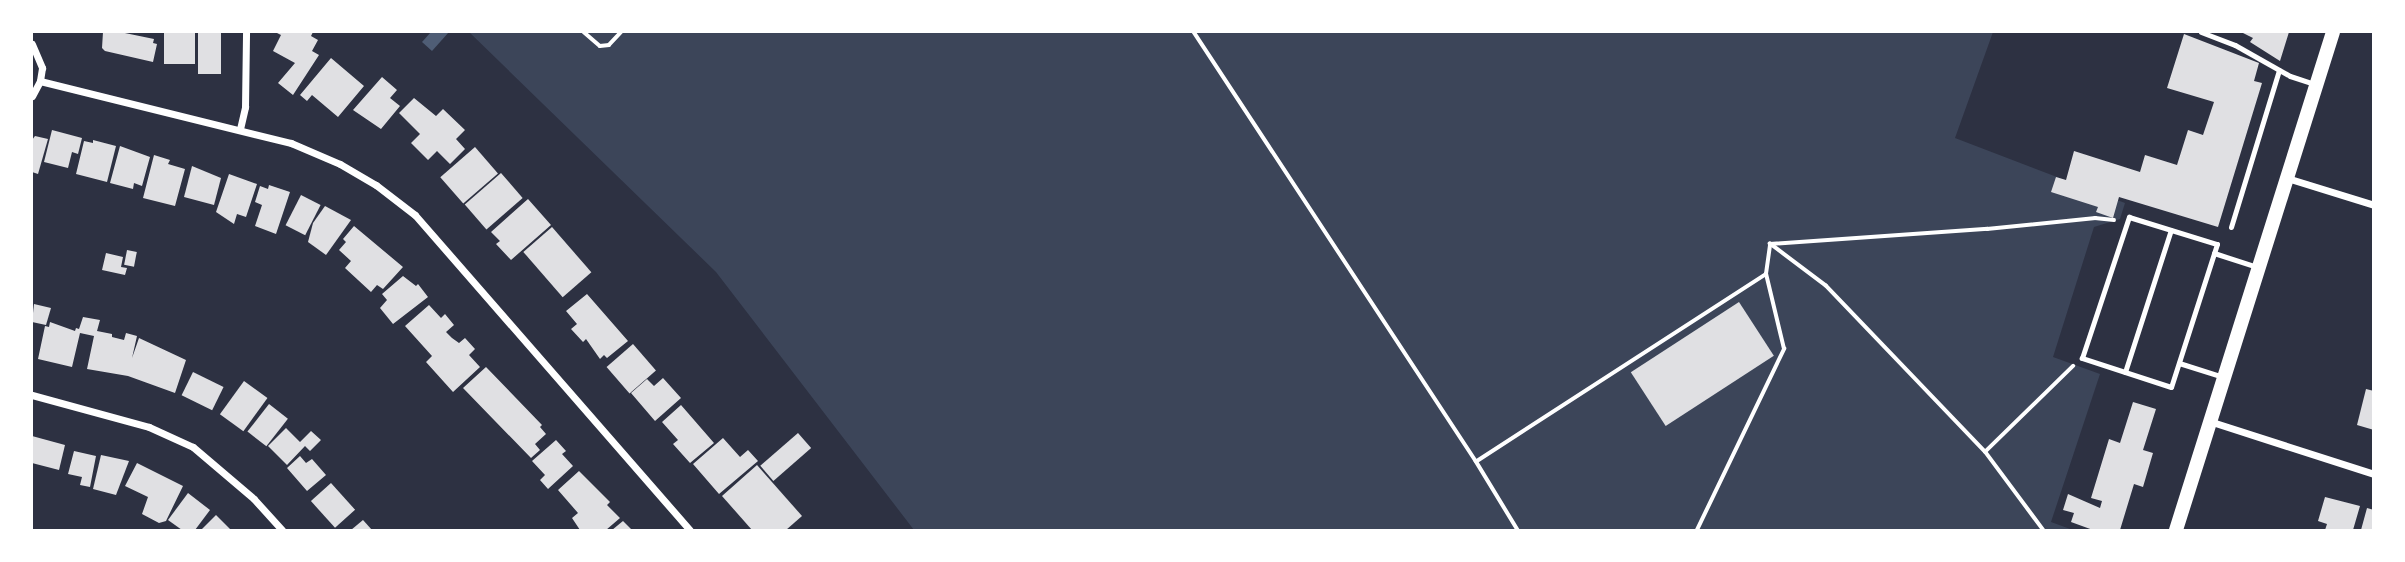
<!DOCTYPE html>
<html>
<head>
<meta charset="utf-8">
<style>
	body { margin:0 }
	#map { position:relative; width:2405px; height:562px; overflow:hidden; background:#2d3142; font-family:Lato,sans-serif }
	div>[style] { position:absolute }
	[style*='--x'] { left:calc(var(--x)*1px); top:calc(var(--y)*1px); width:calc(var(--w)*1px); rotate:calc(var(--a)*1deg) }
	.green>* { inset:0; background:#3c4559 }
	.water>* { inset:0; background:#4f5d75 }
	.building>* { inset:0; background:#e0e0e3; transform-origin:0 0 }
	.path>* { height:3.5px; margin:-1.75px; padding:0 1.75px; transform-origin:1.75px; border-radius:1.75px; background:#fff }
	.service>* { height:5px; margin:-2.5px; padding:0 2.5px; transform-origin:2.5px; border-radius:2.5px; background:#fff }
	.minor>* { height:7px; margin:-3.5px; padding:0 3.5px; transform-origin:3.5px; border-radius:3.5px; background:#fff }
	.secondary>* { height:14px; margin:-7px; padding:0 7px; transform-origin:7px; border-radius:7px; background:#fff }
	span { translate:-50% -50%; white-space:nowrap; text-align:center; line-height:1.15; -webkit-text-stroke:7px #fff; paint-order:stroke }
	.frame { position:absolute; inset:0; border:33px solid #fff; pointer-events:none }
</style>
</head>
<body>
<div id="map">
	<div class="green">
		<i style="clip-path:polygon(469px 32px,1993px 32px,1955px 138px,2125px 203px,2120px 219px,2094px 227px,2053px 357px,2100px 374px,2051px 522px,2073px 530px,914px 530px,716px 272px)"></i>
	</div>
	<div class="water">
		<i style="clip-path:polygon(431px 32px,449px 32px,432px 51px,422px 42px)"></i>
	</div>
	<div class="building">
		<i style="clip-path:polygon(103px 32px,120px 32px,154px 39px,153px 43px,157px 44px,153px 62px,105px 51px,102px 48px)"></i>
		<i style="left:164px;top:32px;width:31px;height:32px"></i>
		<i style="left:198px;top:32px;width:23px;height:42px"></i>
		<i style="clip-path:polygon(275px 32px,313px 32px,311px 36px,318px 40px,312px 51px,319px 55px,293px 95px,278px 83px,295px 63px,273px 51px,281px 35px)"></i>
		<i style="clip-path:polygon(2241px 32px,2289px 32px,2280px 61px,2250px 42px,2253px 38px)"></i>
		<i style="clip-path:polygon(2184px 34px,2259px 63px,2254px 81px,2262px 83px,2218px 227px,2119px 197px,2113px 218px,2096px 212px,2098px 207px,2051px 192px,2056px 177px,2066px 180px,2074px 151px,2140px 172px,2145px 155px,2177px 165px,2188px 130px,2203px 135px,2214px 102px,2167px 88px)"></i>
		<i style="clip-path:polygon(331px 58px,364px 86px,338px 117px,312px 95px,307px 101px,300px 95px)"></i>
		<i style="clip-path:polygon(382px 77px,397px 90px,390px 98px,400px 106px,381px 129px,353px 110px)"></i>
		<i style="clip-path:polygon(414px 98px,436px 116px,443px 109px,465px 130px,456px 139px,465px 149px,450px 164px,437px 151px,428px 160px,411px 143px,420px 134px,399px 113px)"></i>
		<i style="clip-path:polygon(52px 130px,82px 138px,78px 154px,72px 152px,68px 168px,44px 162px)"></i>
		<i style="clip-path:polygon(35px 136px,48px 139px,38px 174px,32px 172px,32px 140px)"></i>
		<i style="clip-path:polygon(93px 140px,116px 146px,107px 182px,76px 174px,84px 141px,93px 143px)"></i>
		<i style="clip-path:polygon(120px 146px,150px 157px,142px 186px,134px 183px,133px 189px,110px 183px)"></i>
		<i style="left:475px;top:147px;width:35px;height:46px;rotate:49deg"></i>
		<i style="clip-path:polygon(154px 155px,170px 160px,168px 164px,185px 169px,175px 206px,143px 198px)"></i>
		<i style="clip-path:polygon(192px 166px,221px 178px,214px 205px,184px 197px)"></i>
		<i style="left:501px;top:173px;width:33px;height:48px;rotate:49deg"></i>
		<i style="clip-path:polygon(229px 174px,257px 184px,246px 217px,237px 214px,234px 224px,216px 212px)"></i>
		<i style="clip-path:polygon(269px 185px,290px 192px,276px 234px,255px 226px,262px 205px,255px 202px,260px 186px,268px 189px)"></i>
		<i style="left:301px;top:195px;width:22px;height:34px;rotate:27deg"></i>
		<i style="clip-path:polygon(528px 199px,551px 225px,511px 260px,496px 244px,500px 241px,491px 232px)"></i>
		<i style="clip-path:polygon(325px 206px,351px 220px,326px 255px,308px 242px,313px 223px)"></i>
		<i style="clip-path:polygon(354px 226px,403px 267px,383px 289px,377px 285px,371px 292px,345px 268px,351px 261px,339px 250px,346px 242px,343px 239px)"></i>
		<i style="left:552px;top:227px;width:60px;height:38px;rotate:49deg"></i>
		<i style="left:127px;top:250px;width:10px;height:15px;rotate:11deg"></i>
		<i style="clip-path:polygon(106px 253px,123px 257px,121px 267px,127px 268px,125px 275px,102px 270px)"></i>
		<i style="clip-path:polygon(403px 276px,416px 286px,418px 284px,428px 297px,393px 324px,380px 308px,387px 300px,382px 294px)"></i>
		<i style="clip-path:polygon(587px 294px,628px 341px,607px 358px,604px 355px,600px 359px,586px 339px,583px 342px,571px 329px,577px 324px,566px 311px)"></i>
		<i style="left:1739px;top:302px;width:64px;height:129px;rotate:57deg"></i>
		<i style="clip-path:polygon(34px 304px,51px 308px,46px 325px,32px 322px)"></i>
		<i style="clip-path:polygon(429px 305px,441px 318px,445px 314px,454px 325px,446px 332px,452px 338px,459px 343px,465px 338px,475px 349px,469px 355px,480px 367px,453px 392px,426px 362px,432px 356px,405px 326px)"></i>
		<i style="clip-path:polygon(83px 317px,100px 320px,97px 331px,112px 334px,112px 337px,124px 340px,126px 333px,137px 336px,132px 358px,139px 338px,186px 360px,175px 393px,128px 376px,87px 369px,94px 336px,80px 333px,72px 367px,38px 359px,45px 326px,49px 327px,50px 322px,75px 331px,76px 328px,79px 329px)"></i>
		<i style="left:633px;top:344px;width:35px;height:35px;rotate:49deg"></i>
		<i style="clip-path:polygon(486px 367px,542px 425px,540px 427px,546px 434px,535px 444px,540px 450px,531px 458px,463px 388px)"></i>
		<i style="left:193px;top:372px;width:34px;height:26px;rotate:26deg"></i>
		<i style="clip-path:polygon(663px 378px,681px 398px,655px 421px,631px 393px,647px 379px,654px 386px)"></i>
		<i style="left:244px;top:381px;width:29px;height:41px;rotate:36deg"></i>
		<i style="clip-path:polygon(2366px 389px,2374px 391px,2374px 430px,2357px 425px)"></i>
		<i style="clip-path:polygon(2133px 402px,2156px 409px,2143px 450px,2153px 453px,2143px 487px,2134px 484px,2120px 530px,2093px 530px,2071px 522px,2074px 513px,2063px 510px,2068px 494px,2100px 508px,2102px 501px,2091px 498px,2109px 439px,2120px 443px)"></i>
		<i style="left:269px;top:404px;width:24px;height:35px;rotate:38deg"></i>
		<i style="clip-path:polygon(681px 405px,714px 443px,690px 463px,673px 444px,678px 440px,662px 422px)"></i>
		<i style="clip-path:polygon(286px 428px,300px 442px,311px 431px,321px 440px,310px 451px,305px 446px,287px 465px,268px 446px)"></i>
		<i style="left:798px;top:433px;width:20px;height:50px;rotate:49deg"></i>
		<i style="clip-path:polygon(32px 436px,65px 445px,59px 470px,32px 463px)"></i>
		<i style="clip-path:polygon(723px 438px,740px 457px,748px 450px,758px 461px,719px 494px,693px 464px)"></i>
		<i style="clip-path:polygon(556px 440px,566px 451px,562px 454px,573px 466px,548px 489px,540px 480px,545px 475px,532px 461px)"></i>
		<i style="clip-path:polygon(74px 451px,96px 456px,90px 487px,80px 485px,82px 477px,68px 474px)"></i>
		<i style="clip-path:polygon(101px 455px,129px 461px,116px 495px,93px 489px)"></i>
		<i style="clip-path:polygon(300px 456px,306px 463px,312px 459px,326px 475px,307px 491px,287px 468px)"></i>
		<i style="clip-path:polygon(137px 463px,183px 486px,166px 521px,159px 523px,142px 514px,148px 497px,125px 486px)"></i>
		<i style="clip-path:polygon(757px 465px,802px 516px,786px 530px,752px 530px,722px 496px)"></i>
		<i style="clip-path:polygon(579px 471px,610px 502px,607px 505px,620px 518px,606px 530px,580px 530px,572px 518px,578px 513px,558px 490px)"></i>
		<i style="left:331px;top:483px;width:36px;height:27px;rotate:48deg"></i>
		<i style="clip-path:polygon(188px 493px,210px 510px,195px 530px,182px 530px,168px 520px)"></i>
		<i style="clip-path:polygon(2325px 497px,2360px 506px,2353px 530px,2325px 530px,2327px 524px,2318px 521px)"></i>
		<i style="clip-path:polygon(2367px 508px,2374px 510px,2374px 530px,2361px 530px)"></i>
		<i style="clip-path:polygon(216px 515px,231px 530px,201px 530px)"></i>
		<i style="clip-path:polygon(363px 520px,372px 530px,351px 530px)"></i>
		<i style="clip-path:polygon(623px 521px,632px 530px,612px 530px)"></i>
	</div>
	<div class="path">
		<i style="--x:584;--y:32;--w:21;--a:41"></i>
		<i style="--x:600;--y:46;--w:9;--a:-6"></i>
		<i style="--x:609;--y:45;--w:18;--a:-47"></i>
		<i style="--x:1194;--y:32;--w:513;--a:56.68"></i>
		<i style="--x:1476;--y:461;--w:81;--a:58.7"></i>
		<i style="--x:1985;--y:452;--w:230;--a:-133.8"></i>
		<i style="--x:1826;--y:286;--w:70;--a:-143.1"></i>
		<i style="--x:1770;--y:244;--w:218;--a:-4"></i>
		<i style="--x:1987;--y:229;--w:109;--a:-5.8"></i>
		<i style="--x:2095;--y:218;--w:19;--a:6"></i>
		<i style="--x:1477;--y:461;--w:344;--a:-32.9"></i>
		<i style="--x:1697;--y:530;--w:201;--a:-64.3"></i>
		<i style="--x:1784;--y:349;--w:77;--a:-103.5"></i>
		<i style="--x:1766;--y:274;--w:30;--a:-82"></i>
		<i style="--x:2043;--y:530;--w:97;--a:-126.6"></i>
		<i style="--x:1985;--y:452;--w:123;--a:-44.3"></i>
	</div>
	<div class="service">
		<i style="--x:2201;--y:32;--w:36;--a:21"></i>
		<i style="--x:2235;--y:45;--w:63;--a:29.4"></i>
		<i style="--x:2290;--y:76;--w:26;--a:18"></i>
		<i style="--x:2129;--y:217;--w:92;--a:17.1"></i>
		<i style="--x:2217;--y:244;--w:150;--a:107.8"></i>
		<i style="--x:2171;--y:387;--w:94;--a:-162"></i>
		<i style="--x:2082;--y:358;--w:149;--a:-71.6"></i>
		<i style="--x:2231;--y:227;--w:164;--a:-73"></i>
		<i style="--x:2214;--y:253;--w:45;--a:18"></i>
		<i style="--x:2179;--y:363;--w:46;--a:17.7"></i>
		<i style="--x:2125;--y:372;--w:149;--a:-72.1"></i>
	</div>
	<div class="minor">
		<i style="--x:32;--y:44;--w:26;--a:67"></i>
		<i style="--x:42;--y:68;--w:13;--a:99"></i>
		<i style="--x:40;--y:81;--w:17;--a:118"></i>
		<i style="--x:40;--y:81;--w:259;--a:13.9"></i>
		<i style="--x:291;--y:143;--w:53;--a:23.2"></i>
		<i style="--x:340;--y:164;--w:42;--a:30.3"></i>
		<i style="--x:376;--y:185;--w:49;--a:37.6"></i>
		<i style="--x:415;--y:215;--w:418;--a:48.9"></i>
		<i style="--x:240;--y:129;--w:23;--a:-77"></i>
		<i style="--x:245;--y:107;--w:75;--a:-89.2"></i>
		<i style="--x:2287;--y:178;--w:91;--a:17.2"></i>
		<i style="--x:32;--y:395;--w:121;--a:15.3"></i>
		<i style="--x:149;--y:427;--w:48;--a:24.4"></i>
		<i style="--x:193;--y:447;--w:80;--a:40.4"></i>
		<i style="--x:254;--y:499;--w:42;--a:47.9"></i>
		<i style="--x:2209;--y:421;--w:173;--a:17.8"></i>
	</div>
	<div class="secondary">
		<i style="--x:2176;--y:530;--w:522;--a:-72.5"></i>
	</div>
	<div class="frame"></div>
</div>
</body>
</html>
